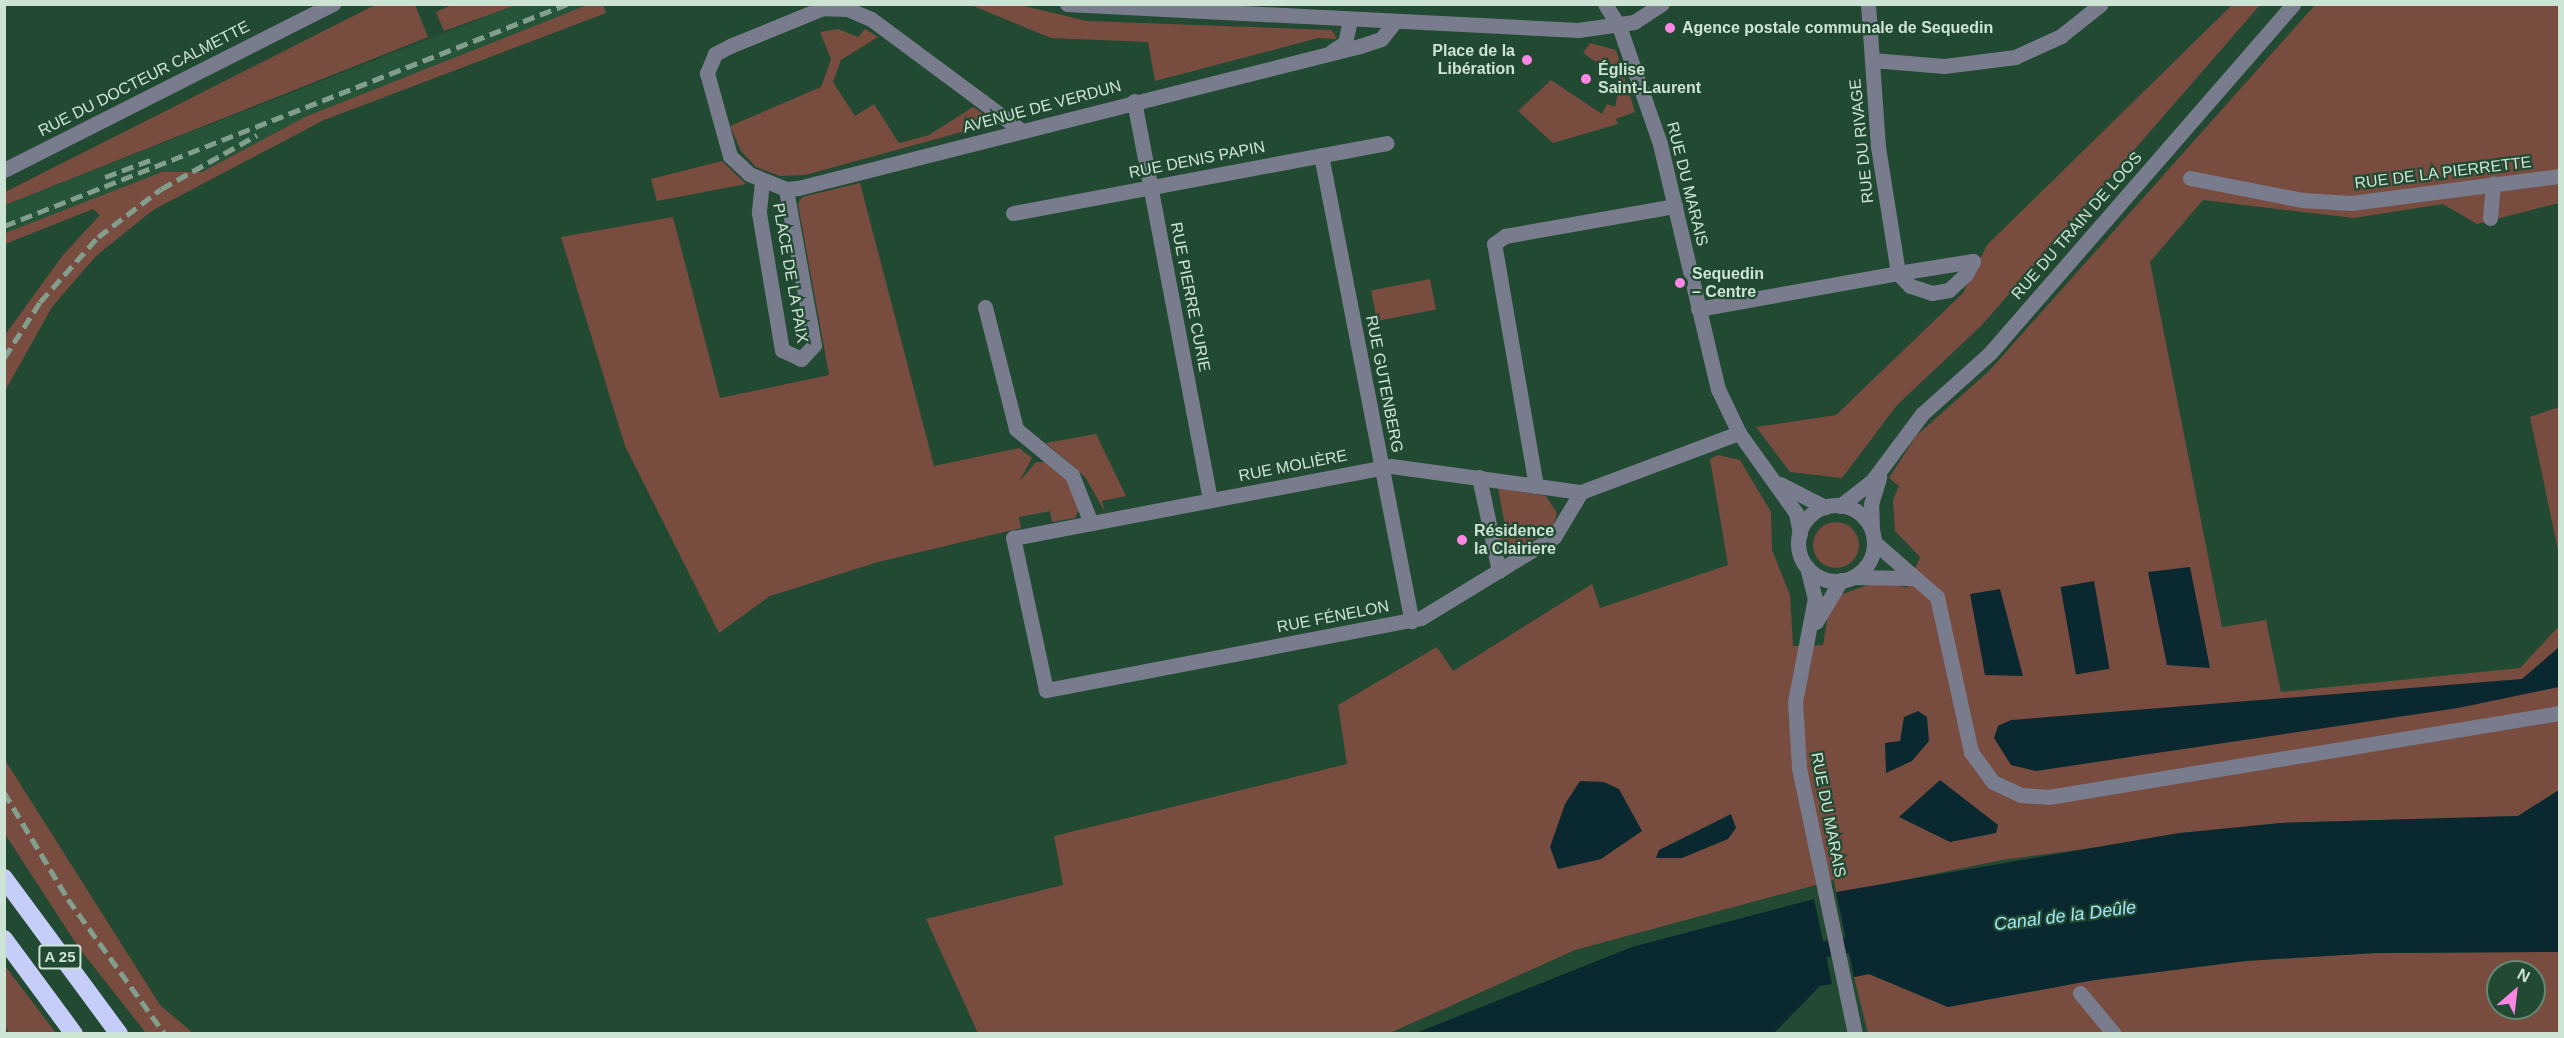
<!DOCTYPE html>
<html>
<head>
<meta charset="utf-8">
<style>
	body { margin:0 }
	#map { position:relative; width:2564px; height:1038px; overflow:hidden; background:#224932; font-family:Arial,sans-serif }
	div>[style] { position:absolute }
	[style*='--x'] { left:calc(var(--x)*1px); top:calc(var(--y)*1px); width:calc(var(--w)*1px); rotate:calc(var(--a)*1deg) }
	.built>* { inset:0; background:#255439 }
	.green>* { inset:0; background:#794c40; transform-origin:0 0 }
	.round { border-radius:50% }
	.water>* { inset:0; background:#0a282f; transform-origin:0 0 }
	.canal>* { height:16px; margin:-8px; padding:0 8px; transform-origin:8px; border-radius:8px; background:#0a282f }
	.minor>* { height:15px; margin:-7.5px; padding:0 7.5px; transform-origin:7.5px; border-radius:7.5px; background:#787c8d }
	.minor>.ring { margin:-7.5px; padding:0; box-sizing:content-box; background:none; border:15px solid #787c8d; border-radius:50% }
	.highway>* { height:18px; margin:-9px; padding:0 9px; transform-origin:9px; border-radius:9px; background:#c5cef9 }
	.rail>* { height:4.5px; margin-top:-2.25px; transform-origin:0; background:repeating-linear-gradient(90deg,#829f8d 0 12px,transparent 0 18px) }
	.dots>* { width:16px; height:16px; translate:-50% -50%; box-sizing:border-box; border:3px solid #224932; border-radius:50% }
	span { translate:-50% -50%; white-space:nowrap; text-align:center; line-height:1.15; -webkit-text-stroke:4.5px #224932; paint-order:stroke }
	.shield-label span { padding:2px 4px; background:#224932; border:2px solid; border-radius:4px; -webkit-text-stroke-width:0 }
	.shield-label { font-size:15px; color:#cde3d4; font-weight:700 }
	.poi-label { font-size:16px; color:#cde3d4; font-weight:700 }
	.left { translate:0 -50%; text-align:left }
	.right { translate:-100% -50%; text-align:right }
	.street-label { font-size:16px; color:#cde3d4 }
	.water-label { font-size:18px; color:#a1e7f9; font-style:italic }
	.frame { position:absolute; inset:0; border:6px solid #cde3d4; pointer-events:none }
	.north { position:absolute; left:2486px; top:960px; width:60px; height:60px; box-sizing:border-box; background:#224932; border:2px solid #668773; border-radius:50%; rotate:28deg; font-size:16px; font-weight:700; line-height:24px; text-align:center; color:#cde3d4 }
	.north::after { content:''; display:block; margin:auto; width:21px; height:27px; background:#fc86e3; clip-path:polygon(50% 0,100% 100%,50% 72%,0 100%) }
</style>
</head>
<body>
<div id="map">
	<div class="built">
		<i style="clip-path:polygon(516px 5px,590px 5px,307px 116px,202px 172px,162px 172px,5px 233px,5px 205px)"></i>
	</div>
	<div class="green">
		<i style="clip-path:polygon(590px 4px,603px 5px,606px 13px,324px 120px,153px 210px,96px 256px,52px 307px,5px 391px,5px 335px,63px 255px,100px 215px,93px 209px,5px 244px,5px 233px,162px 172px,202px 172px,307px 116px)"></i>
		<i style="clip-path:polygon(375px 5px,415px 5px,428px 37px,5px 205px,5px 192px)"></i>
		<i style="clip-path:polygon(452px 5px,452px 4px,516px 5px,444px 31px,436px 12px)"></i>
		<i style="clip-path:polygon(971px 5px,1020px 5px,1087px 21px,1332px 30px,1337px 39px,1318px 38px,1155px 81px,1148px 42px,1051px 38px)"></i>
		<i style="clip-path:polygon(2232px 5px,2260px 5px,1982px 325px,1897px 405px,1842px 478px,1790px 472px,1756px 427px,1836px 415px,1963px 293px,1987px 245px)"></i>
		<i style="clip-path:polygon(2315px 5px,2559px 5px,2559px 203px,2477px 224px,2443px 204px,2354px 218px,2203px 200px,2150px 262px,2222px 627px,2266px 620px,2281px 692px,2520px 668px,2559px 626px,2559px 790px,2518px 816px,2280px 823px,2002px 860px,1846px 892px,1836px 892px,1834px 880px,1575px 950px,1390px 1033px,978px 1033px,926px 919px,1063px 885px,1054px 836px,1347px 764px,1338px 705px,1437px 647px,1453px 671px,1592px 584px,1600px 608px,1728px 565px,1710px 459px,1718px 455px,1740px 460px,1771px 512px,1772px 550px,1790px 595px,1793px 646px,1823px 645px,1831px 598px,1882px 580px,1907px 588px,1920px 557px,1895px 531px,1893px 500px,1899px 486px,1889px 478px,1916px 436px,1989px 371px)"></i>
		<i style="clip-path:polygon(838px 29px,858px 37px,865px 29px,878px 37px,841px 60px,833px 82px,855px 116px,874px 104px,899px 143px,929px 135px,973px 107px,982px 113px,984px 126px,805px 175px,780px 176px,756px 167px,741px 151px,730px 126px,821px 87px,831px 59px,820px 32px)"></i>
		<i style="clip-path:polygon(1590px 43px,1616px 50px,1635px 112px,1616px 119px,1618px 124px,1553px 143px,1518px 111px,1551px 80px,1602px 114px,1607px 104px,1615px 107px,1621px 79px,1583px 53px)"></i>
		<i style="clip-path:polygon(722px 161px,746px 184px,657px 201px,651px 179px)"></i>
		<i style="clip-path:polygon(860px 183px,934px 466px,1019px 448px,1032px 458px,1019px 482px,1036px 462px,1047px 462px,1067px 480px,1079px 509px,1075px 518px,1052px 522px,1050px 511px,1019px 517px,1021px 528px,878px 562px,770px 596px,719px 633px,625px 446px,561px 237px,673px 217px,720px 398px,829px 375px,798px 204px,802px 197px)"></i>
		<i style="left:1430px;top:279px;width:31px;height:60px;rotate:79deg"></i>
		<i style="clip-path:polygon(2559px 407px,2559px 555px,2530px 417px)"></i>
		<i style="clip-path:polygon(1096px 434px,1126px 496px,1102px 501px,1105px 512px,1085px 477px,1046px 443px)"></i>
		<i style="clip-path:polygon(1498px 488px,1546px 496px,1557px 513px,1553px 527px,1513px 553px,1503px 553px,1496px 542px,1506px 531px)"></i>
		<i class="round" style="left:1813px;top:522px;width:46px;height:46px"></i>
		<i style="clip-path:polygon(5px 760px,160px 1005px,193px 1033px,146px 1033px,79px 948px,5px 834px)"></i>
		<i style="clip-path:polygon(evenodd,2559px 952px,2559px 1033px,1868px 1033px,1854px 977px,1869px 974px,1948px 1007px,2094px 980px,2245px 961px,2375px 953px,2559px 952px,2498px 972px,2534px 972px,2534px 1008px,2498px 1008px,2498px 972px)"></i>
		<i style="clip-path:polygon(4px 966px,5px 966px,56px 1033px,9px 1033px,5px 1026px)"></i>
	</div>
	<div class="water">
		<i style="clip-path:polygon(2190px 567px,2210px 668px,2167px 665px,2148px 572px)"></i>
		<i style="left:2094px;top:581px;width:89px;height:34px;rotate:80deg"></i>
		<i style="clip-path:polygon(2000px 589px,2023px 676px,1985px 675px,1970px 594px)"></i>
		<i style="clip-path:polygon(2559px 647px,2559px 687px,2458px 708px,2036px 771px,2011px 765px,1994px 738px,1998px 726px,2011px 720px,2522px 679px)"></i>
		<i style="clip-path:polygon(1918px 711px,1927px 717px,1929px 741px,1912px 761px,1886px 773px,1885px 743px,1900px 741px,1904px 717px)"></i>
		<i style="clip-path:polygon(1940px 780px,1998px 825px,1996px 833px,1950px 842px,1899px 817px)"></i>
		<i style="clip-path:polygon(1580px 781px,1604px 782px,1619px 789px,1642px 831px,1601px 859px,1558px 869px,1550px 847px,1565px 804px)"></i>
		<i style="clip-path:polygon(2559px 790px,2559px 952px,2375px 953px,2245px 961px,2094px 980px,1948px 1007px,1869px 974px,1854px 977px,1836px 892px,2179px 833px,2280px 823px,2518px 816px)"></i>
		<i style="clip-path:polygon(1731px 814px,1736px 828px,1728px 839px,1682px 858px,1656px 858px,1659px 850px)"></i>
		<i style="clip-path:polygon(1814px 899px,1832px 984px,1820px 986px,1774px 1033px,1416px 1033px,1632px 947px)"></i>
	</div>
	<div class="canal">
		<i style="--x:1804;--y:953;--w:67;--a:-10.3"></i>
	</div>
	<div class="minor">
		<i style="--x:1067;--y:4;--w:512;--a:2.91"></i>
		<i style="--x:1578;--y:30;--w:57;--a:-8.1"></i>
		<i style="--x:1634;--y:22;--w:33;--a:-33"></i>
		<i style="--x:1605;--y:4;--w:26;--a:58"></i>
		<i style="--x:1619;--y:26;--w:125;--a:70.8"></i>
		<i style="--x:1660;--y:144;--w:252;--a:76.7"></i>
		<i style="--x:1718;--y:389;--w:49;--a:64.5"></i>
		<i style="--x:1739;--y:433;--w:98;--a:54.5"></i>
		<i style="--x:1796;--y:513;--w:21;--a:79"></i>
		<i style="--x:1332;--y:51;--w:15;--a:-32"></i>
		<i style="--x:1345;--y:43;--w:24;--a:-78"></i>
		<i style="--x:1872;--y:60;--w:72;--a:4.8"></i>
		<i style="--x:1944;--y:66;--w:72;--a:-7.2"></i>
		<i style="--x:2015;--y:57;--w:51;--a:-24.5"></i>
		<i style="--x:2061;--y:36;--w:51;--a:-38.7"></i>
		<i style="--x:1134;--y:101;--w:406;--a:79.2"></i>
		<i style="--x:1022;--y:131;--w:188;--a:-143.4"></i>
		<i style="--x:871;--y:19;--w:26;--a:-157"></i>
		<i style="--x:847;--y:9;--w:24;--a:-178"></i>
		<i style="--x:823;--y:8;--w:100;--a:157.8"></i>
		<i style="--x:730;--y:46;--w:17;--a:152"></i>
		<i style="--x:715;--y:54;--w:21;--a:113"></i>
		<i style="--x:707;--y:73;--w:86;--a:74.5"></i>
		<i style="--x:730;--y:156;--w:26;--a:43"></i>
		<i style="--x:749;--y:174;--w:40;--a:22"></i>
		<i style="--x:786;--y:189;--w:12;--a:-5"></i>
		<i style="--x:798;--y:188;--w:580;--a:-14.18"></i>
		<i style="--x:1360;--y:46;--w:22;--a:-18"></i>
		<i style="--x:1381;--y:39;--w:22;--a:-51"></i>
		<i style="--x:1321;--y:155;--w:475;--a:79"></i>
		<i style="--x:4;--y:170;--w:369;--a:-26.8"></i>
		<i style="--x:2190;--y:178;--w:114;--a:11.1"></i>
		<i style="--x:2302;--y:200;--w:49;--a:3.5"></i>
		<i style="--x:2351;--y:203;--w:211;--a:-7.4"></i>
		<i style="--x:762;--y:182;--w:31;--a:96"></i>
		<i style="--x:759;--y:213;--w:139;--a:80.5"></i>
		<i style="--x:782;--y:350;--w:21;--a:25"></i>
		<i style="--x:801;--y:359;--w:19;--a:-47"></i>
		<i style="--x:814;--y:345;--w:158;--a:-100.2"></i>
		<i style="--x:1013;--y:213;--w:380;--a:-10.6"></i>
		<i style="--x:2490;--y:218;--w:35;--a:-85"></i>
		<i style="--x:985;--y:307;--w:126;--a:75.7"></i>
		<i style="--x:1016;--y:429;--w:72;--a:39.4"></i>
		<i style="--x:1072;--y:475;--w:52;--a:68.4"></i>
		<i style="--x:1698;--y:309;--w:203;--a:-10.2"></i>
		<i style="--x:1898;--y:273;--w:76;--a:-9.1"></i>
		<i style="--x:1973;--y:261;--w:15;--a:118"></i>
		<i style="--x:1966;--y:274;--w:23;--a:137"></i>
		<i style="--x:1949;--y:290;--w:17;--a:170"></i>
		<i style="--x:1932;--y:293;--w:23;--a:-162"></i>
		<i style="--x:1910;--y:286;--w:18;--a:-133"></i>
		<i style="--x:1898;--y:273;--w:128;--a:-99"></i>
		<i style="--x:1878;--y:147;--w:143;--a:-94"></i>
		<i style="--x:1479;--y:477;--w:96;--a:78"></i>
		<i style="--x:1780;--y:484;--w:51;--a:27.1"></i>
		<i style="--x:1536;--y:486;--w:246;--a:-99.8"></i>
		<i style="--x:1494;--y:244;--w:14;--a:-36"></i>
		<i style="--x:1505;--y:236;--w:173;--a:-10"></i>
		<i style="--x:1581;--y:492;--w:52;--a:121"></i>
		<i style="--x:1554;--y:537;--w:156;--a:148.7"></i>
		<i style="--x:1421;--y:618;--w:382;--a:169.1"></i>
		<i style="--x:1046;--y:690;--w:156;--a:-102.2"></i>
		<i style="--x:1013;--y:538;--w:385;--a:-10.8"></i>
		<i style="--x:1391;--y:466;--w:192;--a:7.8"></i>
		<i style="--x:1581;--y:492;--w:169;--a:-20.5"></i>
		<i class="ring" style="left:1798px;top:505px;width:61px;height:61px"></i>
		<i style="--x:1840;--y:506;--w:41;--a:-38"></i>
		<i style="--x:1872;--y:481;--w:84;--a:-53.3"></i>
		<i style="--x:1922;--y:414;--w:91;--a:-41.9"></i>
		<i style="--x:1990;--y:353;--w:462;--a:-49"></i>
		<i style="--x:1872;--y:529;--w:25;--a:-92"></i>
		<i style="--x:1871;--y:504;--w:28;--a:-73"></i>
		<i style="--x:1874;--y:542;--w:84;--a:41.1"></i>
		<i style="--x:1937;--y:597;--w:159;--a:77.6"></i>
		<i style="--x:1971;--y:752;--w:37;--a:54"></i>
		<i style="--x:1993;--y:782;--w:31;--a:25"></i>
		<i style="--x:2021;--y:795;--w:27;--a:4"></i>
		<i style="--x:2048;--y:797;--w:519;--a:-9.32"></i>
		<i style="--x:1807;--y:567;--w:32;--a:76"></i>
		<i style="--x:1815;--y:598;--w:106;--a:100.9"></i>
		<i style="--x:1795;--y:702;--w:66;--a:86.5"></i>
		<i style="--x:1799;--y:768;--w:272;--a:78.1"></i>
		<i style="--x:1855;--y:577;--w:56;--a:1"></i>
		<i style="--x:1816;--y:622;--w:49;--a:-59.2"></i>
		<i style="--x:2080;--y:993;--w:53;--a:50.3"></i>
	</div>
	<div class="highway">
		<i style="--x:4;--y:878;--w:194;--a:53.6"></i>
		<i style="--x:4;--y:939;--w:118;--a:53.6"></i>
	</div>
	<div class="rail">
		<i style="--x:105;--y:177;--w:51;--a:-20.6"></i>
		<i style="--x:4;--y:226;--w:605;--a:-21.52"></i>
		<i style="--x:4;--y:358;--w:67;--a:-57.3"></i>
		<i style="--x:40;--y:302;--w:87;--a:-48.3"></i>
		<i style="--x:98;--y:237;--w:79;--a:-37.3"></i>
		<i style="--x:161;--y:189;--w:110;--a:-29.4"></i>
		<i style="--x:4;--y:792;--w:125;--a:59.1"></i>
		<i style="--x:68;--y:899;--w:166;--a:54.3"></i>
	</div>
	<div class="dots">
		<i style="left:1670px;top:28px;background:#fc86e3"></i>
		<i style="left:1527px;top:60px;background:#fc86e3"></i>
		<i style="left:1586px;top:79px;background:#fc86e3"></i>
		<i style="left:1680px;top:283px;background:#fc86e3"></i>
		<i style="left:1462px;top:540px;background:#fc86e3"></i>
	</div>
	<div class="shield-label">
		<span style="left:60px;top:957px">A 25</span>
	</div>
	<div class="poi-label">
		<span class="left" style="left:1682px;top:28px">Agence postale communale de Sequedin</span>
		<span class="right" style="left:1515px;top:60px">Place de la<br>Libération</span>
		<span class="left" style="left:1598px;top:79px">Église<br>Saint-Laurent</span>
		<span class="left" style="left:1692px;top:283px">Sequedin<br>– Centre</span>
		<span class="left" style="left:1474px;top:540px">Résidence<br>la Clairiere</span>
	</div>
	<div class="street-label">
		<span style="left:144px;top:79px;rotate:-27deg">RUE DU DOCTEUR CALMETTE</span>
		<span style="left:1042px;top:107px;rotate:-15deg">AVENUE DE VERDUN</span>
		<span style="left:1862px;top:141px;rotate:-96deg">RUE DU RIVAGE</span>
		<span style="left:1197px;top:160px;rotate:-11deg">RUE DENIS PAPIN</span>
		<span style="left:2443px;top:173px;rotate:-7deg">RUE DE LA PIERRETTE</span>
		<span style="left:1687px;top:184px;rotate:76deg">RUE DU MARAIS</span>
		<span style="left:2077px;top:226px;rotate:-49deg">RUE DU TRAIN DE LOOS</span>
		<span style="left:790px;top:273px;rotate:80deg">PLACE DE LA PAIX</span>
		<span style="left:1190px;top:297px;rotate:79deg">RUE PIERRE CURIE</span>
		<span style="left:1384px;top:384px;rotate:79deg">RUE GUTENBERG</span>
		<span style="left:1293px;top:466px;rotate:-11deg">RUE MOLIÈRE</span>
		<span style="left:1333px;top:617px;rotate:-11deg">RUE FÉNELON</span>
		<span style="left:1828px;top:815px;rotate:79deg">RUE DU MARAIS</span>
	</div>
	<div class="water-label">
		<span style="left:2065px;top:916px;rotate:-7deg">Canal de la Deûle</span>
	</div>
	<div class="frame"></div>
	<div class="north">N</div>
</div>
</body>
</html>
